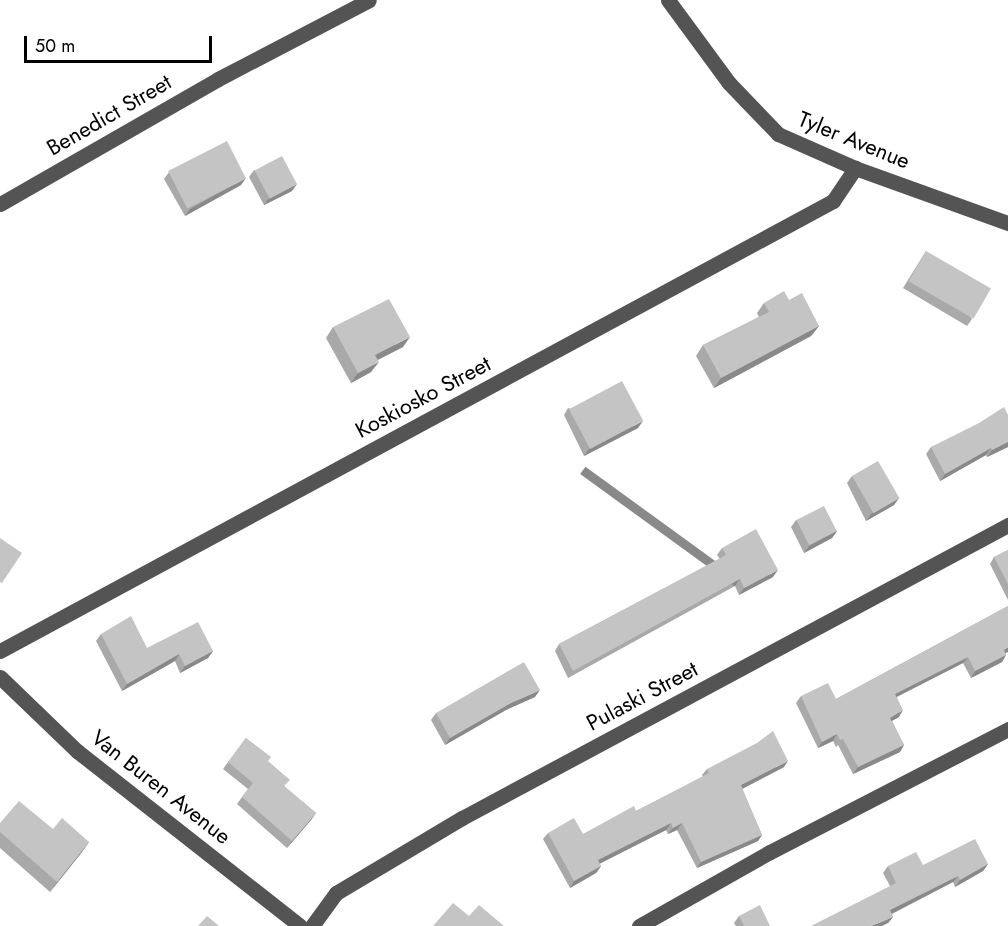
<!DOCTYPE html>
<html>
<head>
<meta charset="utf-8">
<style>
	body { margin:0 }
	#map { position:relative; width:1008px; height:926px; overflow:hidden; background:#fff; font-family:Jost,sans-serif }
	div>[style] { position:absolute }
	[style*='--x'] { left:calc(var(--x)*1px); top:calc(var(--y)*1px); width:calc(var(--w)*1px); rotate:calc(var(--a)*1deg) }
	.minor>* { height:15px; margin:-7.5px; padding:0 7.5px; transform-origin:7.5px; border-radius:7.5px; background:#545454 }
	.wall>* { inset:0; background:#a9a9a9 }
	.shaded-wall>* { inset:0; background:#898989; transform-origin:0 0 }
	.building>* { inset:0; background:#c4c4c4; transform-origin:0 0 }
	span { translate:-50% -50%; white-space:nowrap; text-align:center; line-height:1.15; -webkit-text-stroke:5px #fff; paint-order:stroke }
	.street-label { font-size:22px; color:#000 }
	.scale { position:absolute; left:24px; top:36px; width:188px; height:27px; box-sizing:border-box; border:3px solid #000; border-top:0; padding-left:8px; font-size:18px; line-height:21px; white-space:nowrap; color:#000; -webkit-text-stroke:4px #fff; paint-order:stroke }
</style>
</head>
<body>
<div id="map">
	<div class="minor">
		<i style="--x:668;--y:0;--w:103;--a:53.7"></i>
		<i style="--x:729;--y:83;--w:71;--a:46.1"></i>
		<i style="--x:778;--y:134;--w:84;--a:23.8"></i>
		<i style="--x:855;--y:168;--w:163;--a:19.8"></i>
		<i style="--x:0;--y:204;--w:251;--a:-29.8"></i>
		<i style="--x:218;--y:79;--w:170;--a:-27.6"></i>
		<i style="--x:0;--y:651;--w:947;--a:-28.38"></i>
		<i style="--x:833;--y:201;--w:40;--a:-56"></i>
		<i style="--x:0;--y:677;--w:107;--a:43.9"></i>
		<i style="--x:77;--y:751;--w:283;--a:38.1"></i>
		<i style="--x:312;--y:926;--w:41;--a:-54"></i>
		<i style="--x:336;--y:893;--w:147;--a:-30.8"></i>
		<i style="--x:462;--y:818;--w:620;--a:-28.22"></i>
		<i style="--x:639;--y:926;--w:150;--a:-29.5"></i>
		<i style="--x:770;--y:852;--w:268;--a:-27.3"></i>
	</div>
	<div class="wall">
		<i style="clip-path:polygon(254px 170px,292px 191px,264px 205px,249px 177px)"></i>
		<i style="clip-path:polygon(169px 172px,241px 185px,185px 216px,164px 179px)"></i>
		<i style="clip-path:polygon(926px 251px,972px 319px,967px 326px,903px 288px)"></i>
		<i style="clip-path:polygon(789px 300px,819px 326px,811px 336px,714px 388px,696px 356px,703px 345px,759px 317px,757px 313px,764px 303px)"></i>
		<i style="clip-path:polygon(333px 327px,403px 347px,377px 360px,371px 372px,351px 383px,326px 338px)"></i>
		<i style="clip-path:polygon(568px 408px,638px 428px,584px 456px,564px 415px)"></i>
		<i style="clip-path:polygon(1008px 415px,1008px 447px,987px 457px,986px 455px,940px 481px,926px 454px,931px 447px)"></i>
		<i style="clip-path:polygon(852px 476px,899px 498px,894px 505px,866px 521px,847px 483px)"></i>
		<i style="clip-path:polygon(796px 520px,837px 531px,832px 538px,804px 553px,791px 527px)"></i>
		<i style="clip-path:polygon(722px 548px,773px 577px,739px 595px,735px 586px,568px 678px,555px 651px,559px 644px,720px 559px,717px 555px)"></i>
		<i style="clip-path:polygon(1008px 550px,1008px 600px,990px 564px,994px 557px)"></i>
		<i style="clip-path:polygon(1008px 606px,1005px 653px,1006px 655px,1002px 662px,971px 678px,963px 663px,897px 697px,899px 717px,892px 721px,904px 745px,900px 752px,853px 774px,838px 745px,836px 747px,833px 741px,818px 748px,796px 703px,801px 696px,836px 699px)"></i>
		<i style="clip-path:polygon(101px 634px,147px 648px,213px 651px,208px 658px,180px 673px,175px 661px,122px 691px,96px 641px)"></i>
		<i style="clip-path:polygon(535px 697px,506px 710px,445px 745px,431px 720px,436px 713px)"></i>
		<i style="clip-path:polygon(246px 738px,268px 761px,285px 787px,316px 813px,311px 820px,287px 848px,237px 804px,248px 789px,223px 769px)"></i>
		<i style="clip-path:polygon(784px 767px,742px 789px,762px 835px,758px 841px,697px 868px,677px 830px,668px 834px,666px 830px,599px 864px,601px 866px,596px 873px,570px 888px,543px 839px,548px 833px,583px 834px,636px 811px,703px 777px,702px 775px,707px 769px)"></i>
		<i style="clip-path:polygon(0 823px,53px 829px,89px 842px,82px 852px,50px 892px,0 848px)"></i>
		<i style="clip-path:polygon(988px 864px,983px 871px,955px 887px,953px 882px,892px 914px,893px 917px,888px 923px,890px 886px,883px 873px,888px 866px)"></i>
		<i style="clip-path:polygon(739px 916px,770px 926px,736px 926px,734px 923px)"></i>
	</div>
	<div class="shaded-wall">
		<i style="clip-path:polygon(246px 178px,241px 185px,185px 216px,190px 209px)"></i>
		<i style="clip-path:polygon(297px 184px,292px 191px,264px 205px,269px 198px)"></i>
		<i style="clip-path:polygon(819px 326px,811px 336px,714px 388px,721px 378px)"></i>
		<i style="clip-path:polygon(410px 337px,403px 347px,368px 365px,375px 355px)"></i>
		<i style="clip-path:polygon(379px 362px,371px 372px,351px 383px,358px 373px)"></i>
		<i style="clip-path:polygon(643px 421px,638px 428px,584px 456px,589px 449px)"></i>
		<i style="clip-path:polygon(1008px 442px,1008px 447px,987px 457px,992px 450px)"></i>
		<i style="clip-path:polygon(991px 448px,986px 455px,940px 481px,945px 474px)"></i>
		<i style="clip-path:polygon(899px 498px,894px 505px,866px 521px,871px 514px)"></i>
		<i style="clip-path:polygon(837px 531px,832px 538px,804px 553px,809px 546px)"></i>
		<i style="clip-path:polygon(778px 570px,773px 577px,739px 595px,744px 588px)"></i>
		<i style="left:740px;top:579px;width:9px;height:191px;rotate:126deg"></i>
		<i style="clip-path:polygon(1008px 647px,1008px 652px,999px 656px,1004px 650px)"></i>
		<i style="clip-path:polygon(213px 651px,208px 658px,180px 673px,185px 666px)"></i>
		<i style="clip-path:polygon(179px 654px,175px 661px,122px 691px,127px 684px)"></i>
		<i style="clip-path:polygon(1006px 655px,1002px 662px,971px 678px,975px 671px)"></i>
		<i style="clip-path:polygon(968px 657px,963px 663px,890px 700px,895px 694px)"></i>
		<i style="clip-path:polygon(540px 690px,535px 697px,506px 710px,445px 745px,450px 738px,511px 703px)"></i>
		<i style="clip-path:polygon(903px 710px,899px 717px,886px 724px,890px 718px)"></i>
		<i style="clip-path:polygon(837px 734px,833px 741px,818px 748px,822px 742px)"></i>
		<i style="clip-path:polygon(904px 745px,900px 752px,853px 774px,858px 767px)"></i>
		<i style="clip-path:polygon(788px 761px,784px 767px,736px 792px,741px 785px)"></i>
		<i style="clip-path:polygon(316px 813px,311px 820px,287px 848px,292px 841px)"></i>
		<i style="clip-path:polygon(671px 823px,666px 830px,593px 867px,598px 860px)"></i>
		<i style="clip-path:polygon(682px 823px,677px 830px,668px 834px,673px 828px)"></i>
		<i style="clip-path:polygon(762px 835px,758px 841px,697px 868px,701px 862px)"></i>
		<i style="clip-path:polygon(89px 842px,82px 852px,50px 892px,57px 882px)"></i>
		<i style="clip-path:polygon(988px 864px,983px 871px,955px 887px,960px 880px)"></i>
		<i style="clip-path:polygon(601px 866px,596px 873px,570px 888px,574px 881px)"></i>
		<i style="clip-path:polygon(958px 876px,953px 882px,885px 917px,890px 910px)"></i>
		<i style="clip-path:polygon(893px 917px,888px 923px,882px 926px,871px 926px)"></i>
	</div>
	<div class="building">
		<i style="left:227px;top:141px;width:42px;height:66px;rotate:63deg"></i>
		<i style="left:282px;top:156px;width:32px;height:31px;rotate:62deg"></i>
		<i style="left:926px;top:251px;width:75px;height:35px;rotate:30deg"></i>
		<i style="clip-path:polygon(784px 291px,789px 300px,802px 293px,819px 326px,721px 378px,703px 345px,769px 312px,764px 303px)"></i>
		<i style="clip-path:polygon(389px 299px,410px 337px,375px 355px,379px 362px,358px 373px,333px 327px)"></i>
		<i style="left:622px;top:381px;width:45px;height:60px;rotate:62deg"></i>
		<i style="clip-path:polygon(1004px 407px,1008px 415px,1008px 442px,992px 450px,991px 448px,945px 474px,931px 447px,979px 423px)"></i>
		<i style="left:878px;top:461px;width:43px;height:30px;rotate:60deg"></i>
		<i style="left:824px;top:506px;width:28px;height:31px;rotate:63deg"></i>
		<i style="clip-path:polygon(756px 529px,778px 570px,744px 588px,740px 579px,573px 671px,559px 644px,726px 555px,722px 548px)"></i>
		<i style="clip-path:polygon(0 538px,22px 553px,2px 583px,0 582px)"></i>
		<i style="clip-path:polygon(1008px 550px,1008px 584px,994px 557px)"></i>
		<i style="clip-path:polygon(1008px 606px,1008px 647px,1004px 650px,1006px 655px,975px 671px,968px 657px,895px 694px,903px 710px,890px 718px,904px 745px,858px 767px,843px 739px,840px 740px,837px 734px,822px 742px,801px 696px,828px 683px,836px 699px)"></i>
		<i style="clip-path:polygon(131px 616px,147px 648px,198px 622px,213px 651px,185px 666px,179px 654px,127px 684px,101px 634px)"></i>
		<i style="clip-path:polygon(524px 662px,540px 690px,511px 703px,450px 738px,436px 713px)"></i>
		<i style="clip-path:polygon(773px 731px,788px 761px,741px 785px,762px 835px,701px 862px,682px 823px,673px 828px,671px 823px,598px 860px,601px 866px,574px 881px,548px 833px,574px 818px,583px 834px,634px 806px,636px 811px,709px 773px,707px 769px,757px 743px)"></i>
		<i style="clip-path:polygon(246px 738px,271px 757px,268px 761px,290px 780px,284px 786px,316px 813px,292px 841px,242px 797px,253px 783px,228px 762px)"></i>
		<i style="clip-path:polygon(19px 801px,53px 829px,62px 818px,89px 842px,57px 882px,0 832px,0 823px)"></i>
		<i style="clip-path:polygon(975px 839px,988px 864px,960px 880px,958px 876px,890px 910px,893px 917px,871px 926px,811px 926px,896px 883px,888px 866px,916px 852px,923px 865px)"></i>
		<i style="clip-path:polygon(453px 903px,469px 916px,479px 905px,504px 926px,433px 926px)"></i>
		<i style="clip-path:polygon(760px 905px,770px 926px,744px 926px,739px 916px)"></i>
		<i style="clip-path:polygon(207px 916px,219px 926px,198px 926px)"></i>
	</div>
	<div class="street-label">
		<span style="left:109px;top:115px;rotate:-30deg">Benedict Street</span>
		<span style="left:854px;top:140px;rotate:22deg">Tyler Avenue</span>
		<span style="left:423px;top:397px;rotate:-28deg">Koskiosko Street</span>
		<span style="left:642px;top:696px;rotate:-28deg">Pulaski Street</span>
		<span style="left:161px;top:787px;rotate:38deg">Van Buren Avenue</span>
	</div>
	<div class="scale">50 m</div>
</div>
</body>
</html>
